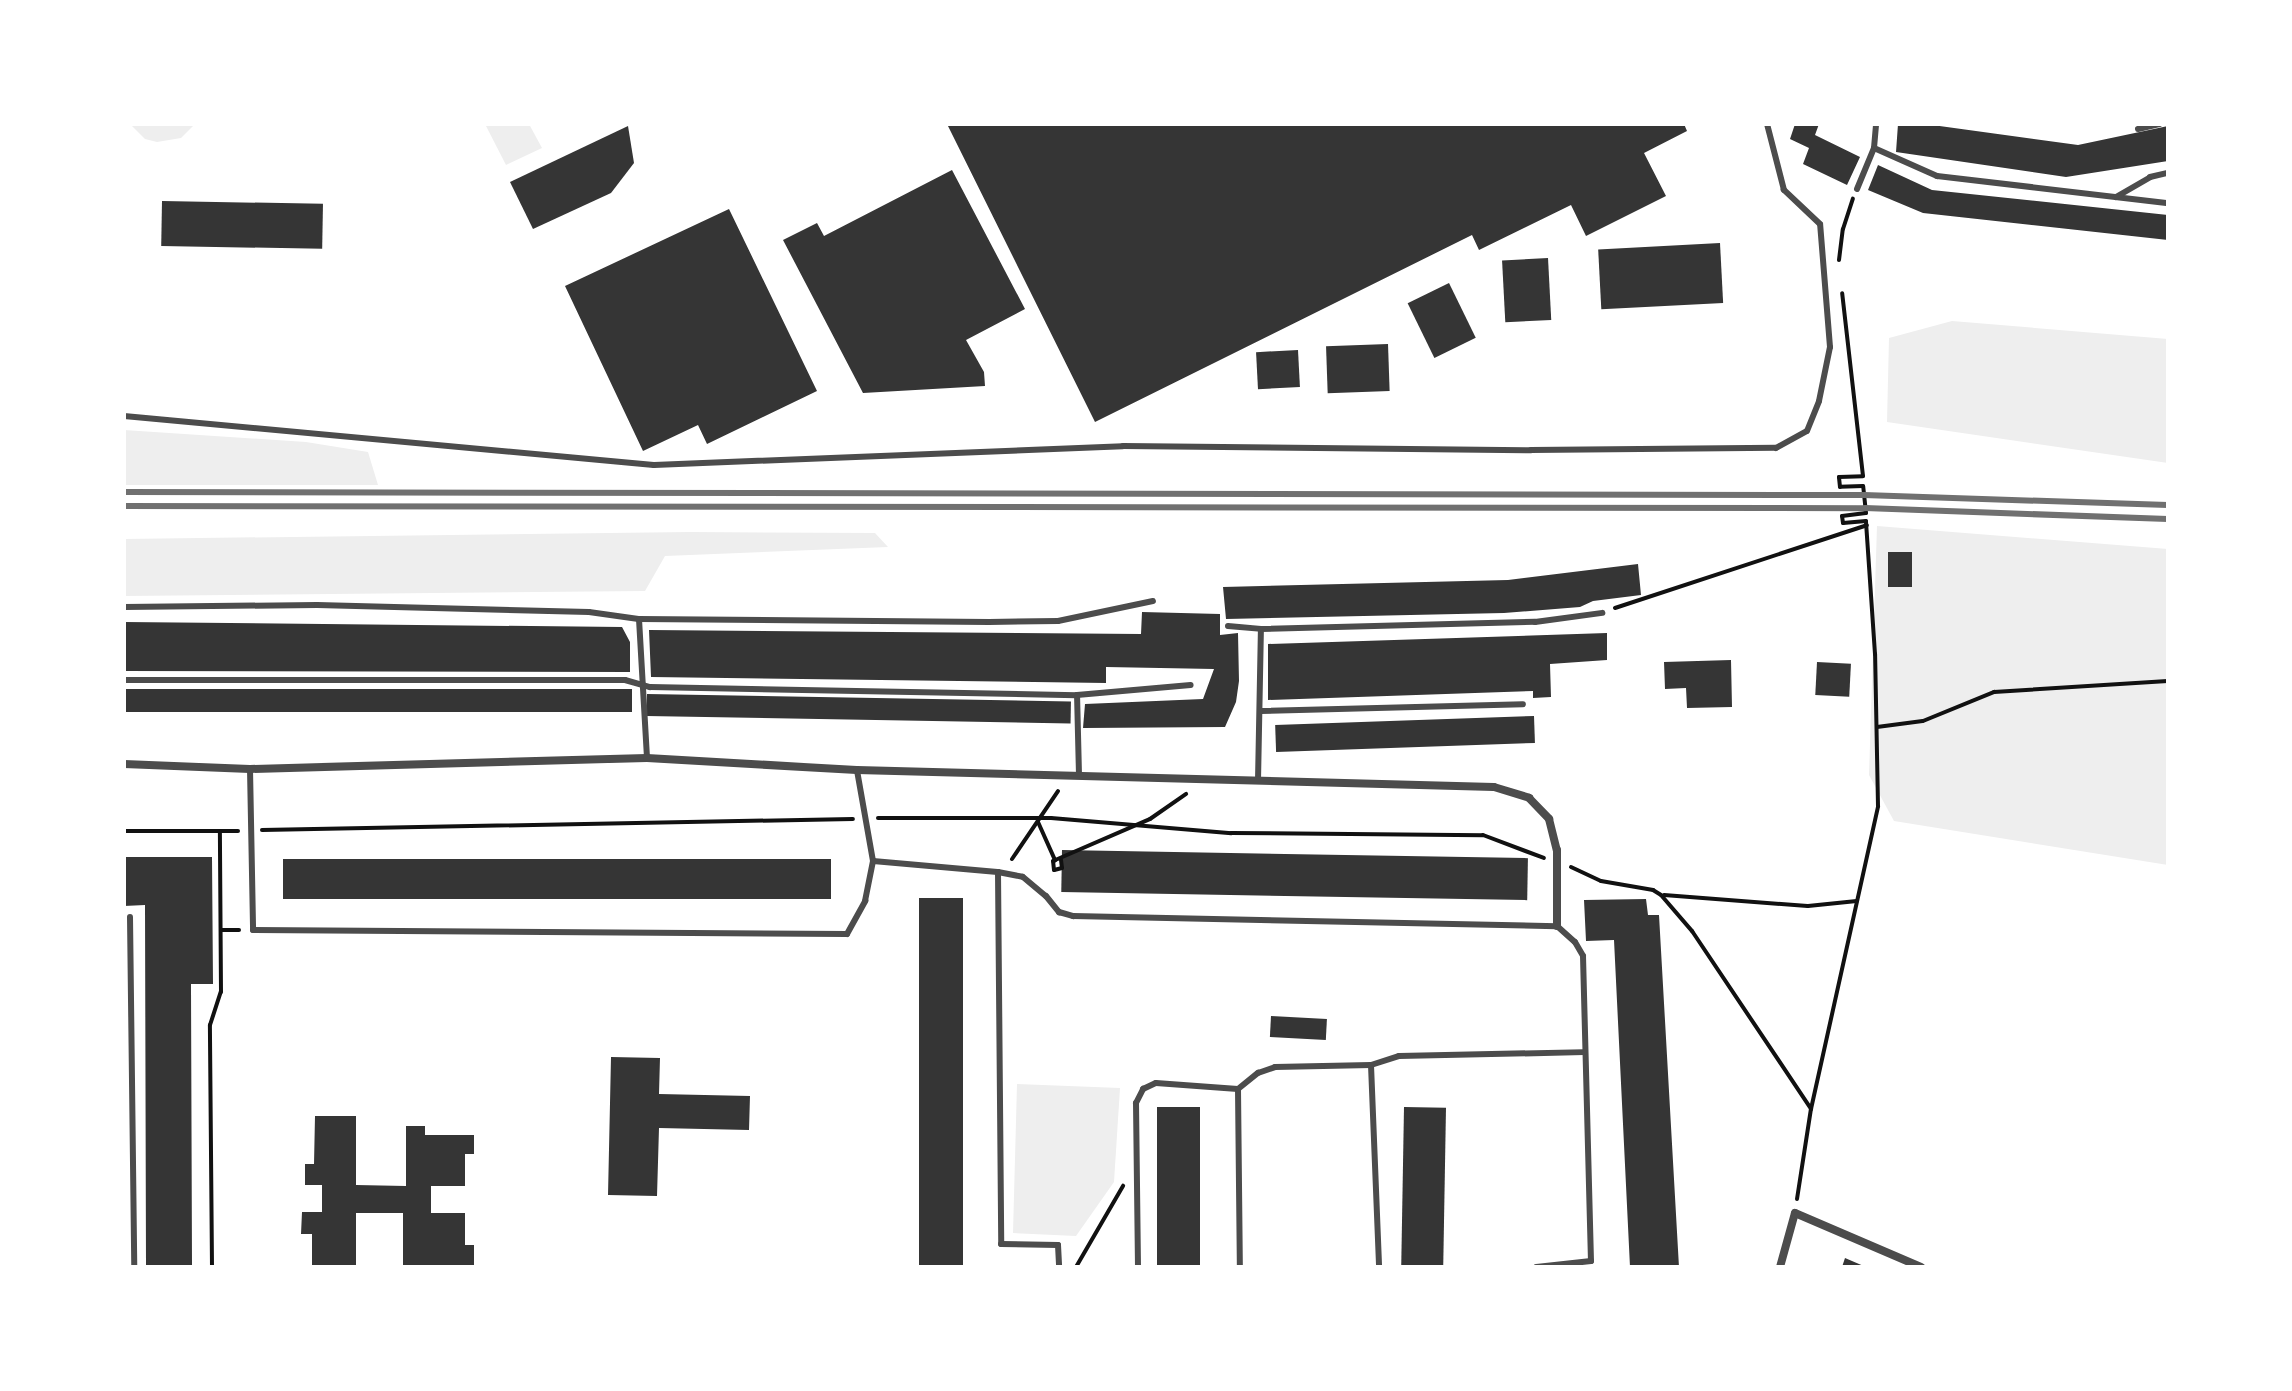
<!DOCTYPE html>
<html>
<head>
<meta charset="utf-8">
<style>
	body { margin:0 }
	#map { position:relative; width:2292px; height:1391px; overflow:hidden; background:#fff; font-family:Overpass,sans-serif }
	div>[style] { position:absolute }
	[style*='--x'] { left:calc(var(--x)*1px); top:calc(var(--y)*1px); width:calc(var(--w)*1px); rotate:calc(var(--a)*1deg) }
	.green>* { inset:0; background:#eee }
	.building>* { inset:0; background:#353535; transform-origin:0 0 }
	.path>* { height:4px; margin:-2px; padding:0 2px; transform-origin:2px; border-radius:2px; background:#111 }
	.service>* { height:6px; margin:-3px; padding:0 3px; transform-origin:3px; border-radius:3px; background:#4c4c4c }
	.minor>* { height:8px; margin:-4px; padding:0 4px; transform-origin:4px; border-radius:4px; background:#4c4c4c }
	.rail>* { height:6px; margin:-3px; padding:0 3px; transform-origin:3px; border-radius:3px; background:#707070 }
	span { translate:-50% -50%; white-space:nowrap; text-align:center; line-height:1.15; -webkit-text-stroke:8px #fff; paint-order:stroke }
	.frame { position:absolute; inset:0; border:126px solid #fff; pointer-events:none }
</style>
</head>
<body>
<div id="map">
	<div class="green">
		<i style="clip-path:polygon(130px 124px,195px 124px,181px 138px,157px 142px,145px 139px)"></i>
		<i style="clip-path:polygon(485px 124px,529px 124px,542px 148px,506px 165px)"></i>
		<i style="clip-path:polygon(1952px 321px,2168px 339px,2168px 463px,1887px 422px,1889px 338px)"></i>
		<i style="clip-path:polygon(124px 430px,306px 442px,368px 452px,378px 485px,124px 485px)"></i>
		<i style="clip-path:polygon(1877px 526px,2168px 549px,2168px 865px,1894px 821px,1869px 775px)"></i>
		<i style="clip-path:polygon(690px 532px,875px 533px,888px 547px,665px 556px,645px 591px,124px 596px,124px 539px)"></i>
		<i style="clip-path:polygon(1017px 1084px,1120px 1088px,1114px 1182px,1076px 1236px,1013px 1233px)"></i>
	</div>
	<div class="building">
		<i style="clip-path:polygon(947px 124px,1684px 124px,1687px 131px,1644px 153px,1666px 196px,1586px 236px,1571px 205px,1479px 250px,1472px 235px,1095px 422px)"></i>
		<i style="clip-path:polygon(1795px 124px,1819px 124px,1815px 135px,1860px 157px,1847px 185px,1803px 164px,1809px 148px,1790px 139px)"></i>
		<i style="clip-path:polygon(1898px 124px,1925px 124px,2078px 145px,2168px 126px,2168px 161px,2066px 177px,1896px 152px)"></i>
		<i style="clip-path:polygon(628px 126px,634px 163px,611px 193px,533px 229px,510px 182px)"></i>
		<i style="clip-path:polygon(1878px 165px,1932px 190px,2168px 215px,2168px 240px,1923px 213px,1868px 190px)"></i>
		<i style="clip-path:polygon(952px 170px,1025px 309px,966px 340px,984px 372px,985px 386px,863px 393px,783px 240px,817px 223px,824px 236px)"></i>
		<i style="left:162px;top:201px;width:161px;height:45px;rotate:1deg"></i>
		<i style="clip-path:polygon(729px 209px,817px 391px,707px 444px,698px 425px,643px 451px,565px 286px)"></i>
		<i style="left:1720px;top:243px;width:60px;height:122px;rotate:87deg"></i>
		<i style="left:1548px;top:258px;width:62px;height:46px;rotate:87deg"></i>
		<i style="left:1449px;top:283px;width:61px;height:46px;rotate:64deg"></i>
		<i style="left:1388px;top:344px;width:47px;height:62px;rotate:88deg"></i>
		<i style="left:1298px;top:350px;width:37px;height:42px;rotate:87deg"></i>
		<i style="left:1888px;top:552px;width:24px;height:35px"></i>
		<i style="clip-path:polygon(1638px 564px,1641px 595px,1593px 601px,1580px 607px,1504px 613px,1226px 619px,1223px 587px,1508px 580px)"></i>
		<i style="clip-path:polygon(1142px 612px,1220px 614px,1220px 635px,1238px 633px,1239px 681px,1236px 702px,1225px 727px,1083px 728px,1085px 704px,1203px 699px,1214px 669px,1106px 667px,1106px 683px,651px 677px,649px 630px,1141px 634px)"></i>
		<i style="clip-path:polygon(124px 622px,622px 627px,630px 642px,630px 672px,124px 671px)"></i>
		<i style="clip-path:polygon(1607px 633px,1607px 660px,1550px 664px,1551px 697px,1533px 698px,1533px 691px,1268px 700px,1268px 644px)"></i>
		<i style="clip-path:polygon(1731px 660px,1732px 707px,1687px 708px,1686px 688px,1665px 689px,1664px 662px)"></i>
		<i style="left:1817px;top:662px;width:34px;height:33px;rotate:3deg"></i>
		<i style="left:124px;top:689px;width:508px;height:23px"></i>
		<i style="left:647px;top:694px;width:424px;height:22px;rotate:1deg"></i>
		<i style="left:1534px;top:716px;width:27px;height:259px;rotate:88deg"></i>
		<i style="left:1062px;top:850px;width:466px;height:42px;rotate:1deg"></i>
		<i style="clip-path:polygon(124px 857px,212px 857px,213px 984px,191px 984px,192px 1267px,146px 1267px,145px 905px,124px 906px)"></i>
		<i style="left:283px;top:859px;width:548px;height:40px"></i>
		<i style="left:919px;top:898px;width:44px;height:369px"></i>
		<i style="clip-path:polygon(1646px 899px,1648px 915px,1659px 915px,1679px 1267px,1630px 1267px,1614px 940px,1586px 941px,1584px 900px)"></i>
		<i style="left:1271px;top:1016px;width:56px;height:21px;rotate:3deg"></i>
		<i style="clip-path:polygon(611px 1057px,660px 1058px,659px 1094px,750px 1096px,749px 1130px,659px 1128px,657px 1196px,608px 1195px)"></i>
		<i style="left:1157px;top:1107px;width:43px;height:160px"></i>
		<i style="left:1404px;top:1107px;width:42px;height:160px;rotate:1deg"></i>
		<i style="clip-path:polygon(315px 1116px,356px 1116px,356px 1185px,406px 1186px,406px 1126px,425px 1126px,425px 1135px,474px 1135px,474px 1154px,465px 1154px,465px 1186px,431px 1186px,431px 1213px,465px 1213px,465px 1245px,474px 1245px,474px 1266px,403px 1267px,403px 1213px,356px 1213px,356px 1267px,312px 1267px,312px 1234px,301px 1234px,302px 1212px,322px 1212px,322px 1185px,305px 1185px,305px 1164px,314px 1164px)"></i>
		<i style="clip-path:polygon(1845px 1258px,1866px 1267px,1842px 1267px)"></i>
	</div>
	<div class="path">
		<i style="--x:1839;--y:260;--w:31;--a:-83"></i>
		<i style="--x:1843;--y:229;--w:32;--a:-72"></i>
		<i style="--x:1615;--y:608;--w:265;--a:-18.2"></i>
		<i style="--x:1877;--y:727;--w:46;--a:-7.4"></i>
		<i style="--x:1923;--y:721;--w:77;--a:-22.2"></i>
		<i style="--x:1994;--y:692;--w:174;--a:-3.6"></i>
		<i style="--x:878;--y:818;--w:173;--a:0"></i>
		<i style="--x:1051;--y:818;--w:181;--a:4.8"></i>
		<i style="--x:1231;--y:833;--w:252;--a:0.5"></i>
		<i style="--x:1483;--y:835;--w:65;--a:20.7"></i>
		<i style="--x:1038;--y:822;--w:42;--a:65.9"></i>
		<i style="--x:262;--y:830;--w:591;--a:-1.07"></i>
		<i style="--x:124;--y:831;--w:114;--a:0"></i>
		<i style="--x:1012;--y:859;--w:82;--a:-55.9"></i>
		<i style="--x:1061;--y:860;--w:8;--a:83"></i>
		<i style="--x:1062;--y:868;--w:8;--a:166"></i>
		<i style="--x:1054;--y:870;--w:9;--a:-96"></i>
		<i style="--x:1053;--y:861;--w:106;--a:-23.4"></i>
		<i style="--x:1150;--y:819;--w:44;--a:-34.8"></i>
		<i style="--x:1571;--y:867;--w:33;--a:25"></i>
		<i style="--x:1601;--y:881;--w:53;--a:9.8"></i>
		<i style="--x:1653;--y:890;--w:9;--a:32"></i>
		<i style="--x:1661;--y:895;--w:48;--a:49.3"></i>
		<i style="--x:1692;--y:931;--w:214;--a:56.2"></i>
		<i style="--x:1664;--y:895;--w:144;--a:4.4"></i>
		<i style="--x:1808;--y:906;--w:49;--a:-5.8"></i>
		<i style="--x:221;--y:930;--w:18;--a:0"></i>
		<i style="--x:1797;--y:1199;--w:91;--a:-81.2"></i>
		<i style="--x:1811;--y:1109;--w:310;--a:-77.5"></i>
		<i style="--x:1878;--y:806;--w:152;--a:-91.1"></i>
		<i style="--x:1875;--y:654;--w:133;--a:-93.9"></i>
		<i style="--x:1866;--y:521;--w:23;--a:175"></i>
		<i style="--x:1843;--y:523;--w:7;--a:-98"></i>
		<i style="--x:1842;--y:516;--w:24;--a:-7"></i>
		<i style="--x:1866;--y:513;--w:27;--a:-96"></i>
		<i style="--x:1863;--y:486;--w:23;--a:178"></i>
		<i style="--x:1840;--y:487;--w:10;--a:-96"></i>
		<i style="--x:1839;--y:477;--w:24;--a:-2"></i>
		<i style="--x:1863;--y:476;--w:184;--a:-96.5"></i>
		<i style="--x:212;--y:1267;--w:242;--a:-90.5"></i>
		<i style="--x:210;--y:1025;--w:35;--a:-72"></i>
		<i style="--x:221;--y:992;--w:161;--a:-90.4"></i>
		<i style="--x:1076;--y:1267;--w:94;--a:-59.9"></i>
	</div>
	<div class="service">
		<i style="--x:2138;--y:129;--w:22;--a:-13"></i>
		<i style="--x:1874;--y:148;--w:69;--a:24"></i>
		<i style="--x:1937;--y:176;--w:233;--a:6.7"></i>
		<i style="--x:1857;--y:189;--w:44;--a:-67.5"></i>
		<i style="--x:1874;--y:148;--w:24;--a:-85"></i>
		<i style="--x:2116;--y:197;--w:39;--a:-30"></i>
		<i style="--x:2150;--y:177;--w:18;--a:-13"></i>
		<i style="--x:124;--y:416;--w:532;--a:5.28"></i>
		<i style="--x:654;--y:465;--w:469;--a:-2.3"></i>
		<i style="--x:1123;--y:446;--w:408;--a:0.6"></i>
		<i style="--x:1531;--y:450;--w:245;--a:-0.5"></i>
		<i style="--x:1776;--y:448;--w:35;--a:-29"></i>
		<i style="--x:1807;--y:431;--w:32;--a:-68"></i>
		<i style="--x:1819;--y:401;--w:55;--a:-78.5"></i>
		<i style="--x:1830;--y:347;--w:123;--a:-94.6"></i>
		<i style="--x:1820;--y:224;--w:50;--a:-136.6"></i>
		<i style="--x:1784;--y:190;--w:68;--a:-104.4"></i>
		<i style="--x:124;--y:607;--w:193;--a:-0.6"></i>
		<i style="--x:317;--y:605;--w:272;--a:1.5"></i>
		<i style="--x:589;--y:612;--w:50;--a:8"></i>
		<i style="--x:639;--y:619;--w:350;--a:0.5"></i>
		<i style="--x:989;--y:622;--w:69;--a:-0.8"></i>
		<i style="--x:1058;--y:621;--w:97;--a:-11.9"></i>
		<i style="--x:639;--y:619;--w:139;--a:86.7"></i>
		<i style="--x:1228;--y:626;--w:33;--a:5"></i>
		<i style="--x:124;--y:680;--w:501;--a:0"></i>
		<i style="--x:625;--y:680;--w:26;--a:16"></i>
		<i style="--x:650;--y:687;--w:427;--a:1.1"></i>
		<i style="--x:1261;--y:711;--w:262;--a:-1.5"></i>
		<i style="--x:250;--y:769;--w:161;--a:88.9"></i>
		<i style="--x:253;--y:930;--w:594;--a:0.39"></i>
		<i style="--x:847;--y:934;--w:38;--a:-61"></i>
		<i style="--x:865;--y:901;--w:41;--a:-78.7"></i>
		<i style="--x:873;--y:861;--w:92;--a:-100"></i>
		<i style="--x:1079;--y:775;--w:80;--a:-91.4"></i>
		<i style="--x:1077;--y:695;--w:114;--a:-5"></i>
		<i style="--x:1258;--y:781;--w:152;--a:-88.9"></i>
		<i style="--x:1261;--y:629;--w:274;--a:-1.5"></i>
		<i style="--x:1535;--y:622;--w:68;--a:-7.7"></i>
		<i style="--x:873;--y:861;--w:125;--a:5"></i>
		<i style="--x:998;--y:872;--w:25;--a:11"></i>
		<i style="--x:1023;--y:877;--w:30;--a:40"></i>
		<i style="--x:1046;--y:896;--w:21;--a:51"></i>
		<i style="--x:1059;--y:912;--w:15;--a:16"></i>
		<i style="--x:1073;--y:916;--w:484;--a:1.2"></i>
		<i style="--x:1557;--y:926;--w:24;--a:42"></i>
		<i style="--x:1575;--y:942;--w:16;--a:60"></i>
		<i style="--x:1583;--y:956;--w:305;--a:88.5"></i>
		<i style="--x:1591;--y:1261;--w:55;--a:173.8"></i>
		<i style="--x:998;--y:872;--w:372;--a:89.5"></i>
		<i style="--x:1001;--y:1244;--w:57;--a:1"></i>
		<i style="--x:1058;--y:1245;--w:22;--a:87"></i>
		<i style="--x:130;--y:917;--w:350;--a:89.3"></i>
		<i style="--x:1371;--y:1065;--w:202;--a:87.7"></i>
		<i style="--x:1238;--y:1089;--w:178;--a:89.4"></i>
		<i style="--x:1138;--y:1267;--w:164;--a:-90.7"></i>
		<i style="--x:1136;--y:1103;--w:16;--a:-63"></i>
		<i style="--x:1143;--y:1089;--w:14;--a:-25"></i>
		<i style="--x:1156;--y:1083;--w:82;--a:4.2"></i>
		<i style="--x:1238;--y:1089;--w:26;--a:-39"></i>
		<i style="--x:1258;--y:1073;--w:18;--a:-19"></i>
		<i style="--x:1275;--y:1067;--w:96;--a:-1.2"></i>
		<i style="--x:1371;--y:1065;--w:29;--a:-18"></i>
		<i style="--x:1399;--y:1056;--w:185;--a:-1.2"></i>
	</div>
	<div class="minor">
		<i style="--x:124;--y:764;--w:126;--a:2.3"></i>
		<i style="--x:250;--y:769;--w:397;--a:-1.6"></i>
		<i style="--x:647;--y:758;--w:210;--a:3.3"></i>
		<i style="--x:857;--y:770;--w:637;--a:1.53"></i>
		<i style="--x:1494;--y:787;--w:37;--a:17"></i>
		<i style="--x:1529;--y:798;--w:29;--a:46"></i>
		<i style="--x:1549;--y:819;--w:32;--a:76"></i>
		<i style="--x:1557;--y:850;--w:76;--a:90"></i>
		<i style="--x:1780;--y:1267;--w:56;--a:-74.5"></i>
		<i style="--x:1795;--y:1213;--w:137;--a:23.2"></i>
	</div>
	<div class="rail">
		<i style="--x:124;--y:492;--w:1740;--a:0.1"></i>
		<i style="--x:1864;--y:495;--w:304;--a:1.9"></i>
		<i style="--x:124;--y:506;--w:1741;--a:0.07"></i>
		<i style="--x:1865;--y:508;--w:303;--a:2.1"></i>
	</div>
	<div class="frame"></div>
</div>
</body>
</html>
